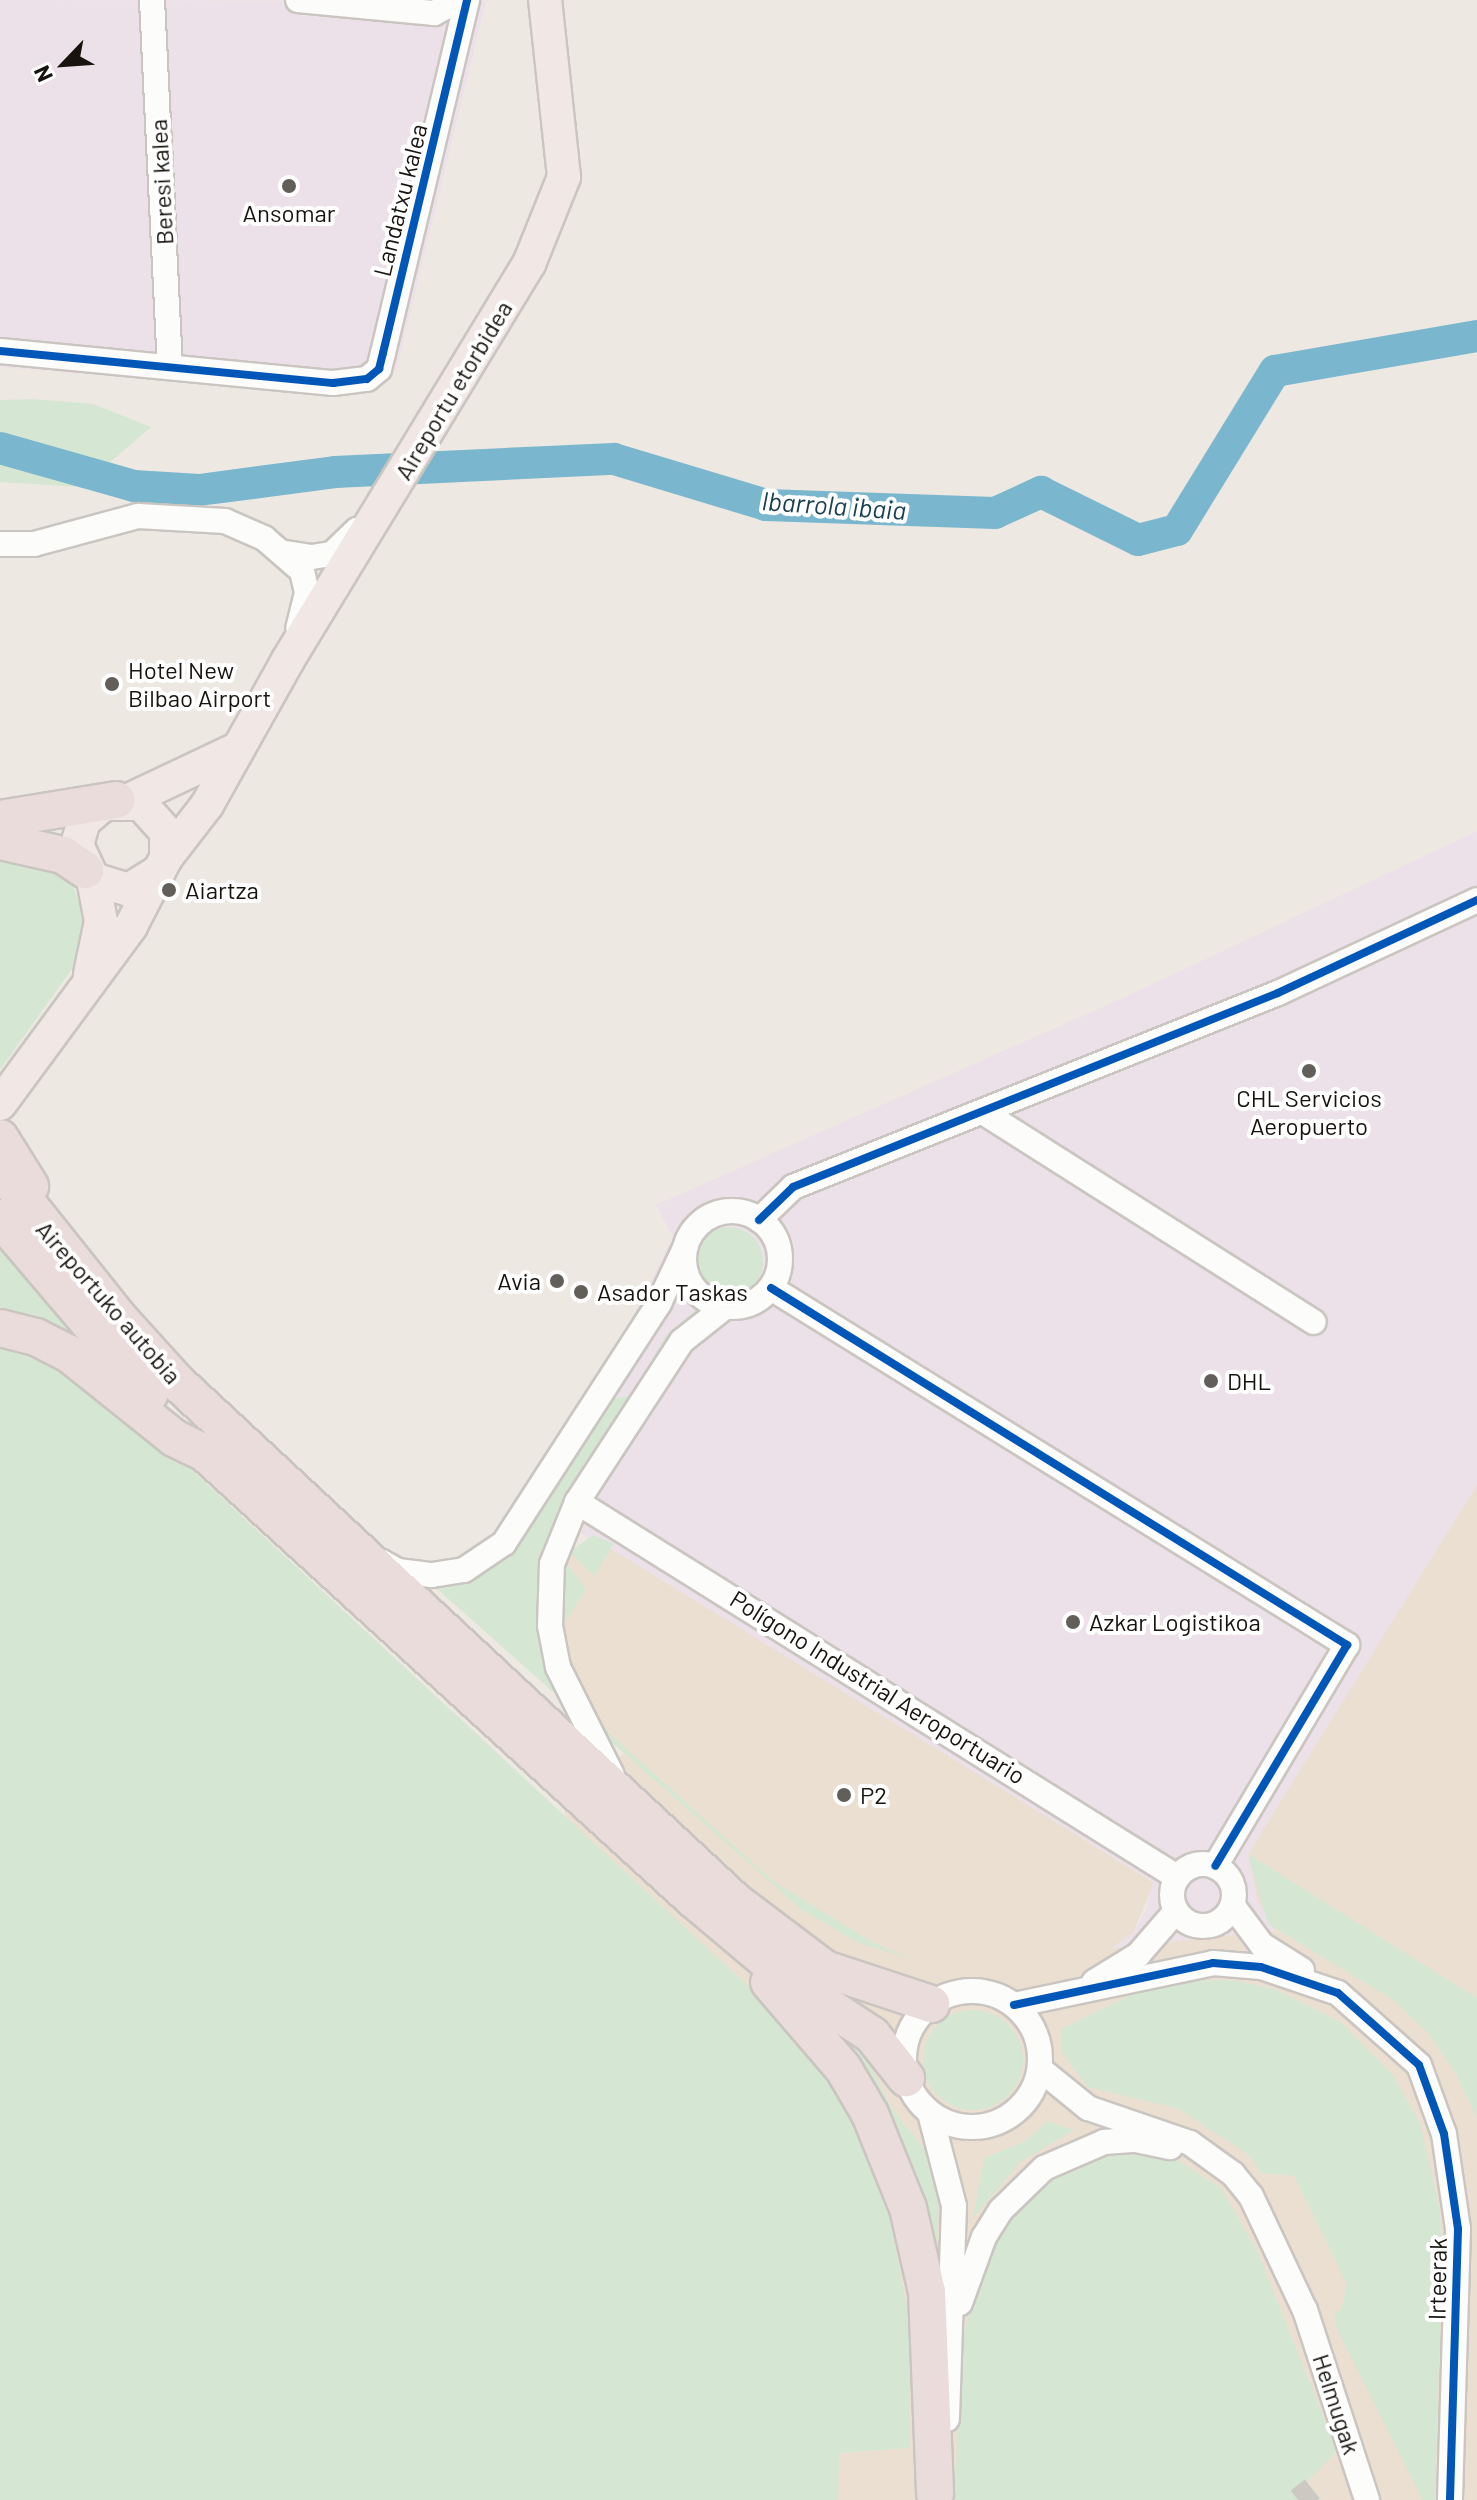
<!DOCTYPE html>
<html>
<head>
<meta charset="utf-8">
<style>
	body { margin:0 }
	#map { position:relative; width:1477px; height:2500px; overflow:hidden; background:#eee8e2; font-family:Barlow,sans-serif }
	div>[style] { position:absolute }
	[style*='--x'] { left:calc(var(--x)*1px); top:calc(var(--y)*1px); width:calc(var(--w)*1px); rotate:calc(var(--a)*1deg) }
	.built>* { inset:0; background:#ebdfd2 }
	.industrial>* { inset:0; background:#ece1e8 }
	.green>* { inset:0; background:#d5e7d3 }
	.round { border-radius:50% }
	.river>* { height:32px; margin:-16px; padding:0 16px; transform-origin:16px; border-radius:16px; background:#7ab7ce }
	.minor-tunnel>* { height:24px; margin-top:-12px; transform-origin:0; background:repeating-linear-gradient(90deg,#cec8c2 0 24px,transparent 0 36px) }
	.roads { filter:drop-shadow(2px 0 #cac5c0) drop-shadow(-2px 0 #cac5c0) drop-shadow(0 2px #cac5c0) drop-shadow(0 -2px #cac5c0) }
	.minor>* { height:24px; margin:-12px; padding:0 12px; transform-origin:12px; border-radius:12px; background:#fcfcfb }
	.minor>.ring { margin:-12px; padding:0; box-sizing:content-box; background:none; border:24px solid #fcfcfb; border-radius:50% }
	.major>* { height:32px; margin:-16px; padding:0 16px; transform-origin:16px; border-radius:16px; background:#f1e8e6 }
	.highway>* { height:36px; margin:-18px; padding:0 18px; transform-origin:18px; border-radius:18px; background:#eadcda }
	.cycleway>* { height:8px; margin:-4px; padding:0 4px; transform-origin:4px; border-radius:4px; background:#0057b8 }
	.dots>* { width:22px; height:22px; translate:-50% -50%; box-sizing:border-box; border:4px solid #fff; border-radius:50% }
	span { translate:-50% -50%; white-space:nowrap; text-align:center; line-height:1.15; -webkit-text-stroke:8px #fff; paint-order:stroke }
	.street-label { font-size:24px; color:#17130f }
	.poi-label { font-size:24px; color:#17130f }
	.left { translate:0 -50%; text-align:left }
	.right { translate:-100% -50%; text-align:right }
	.water-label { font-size:26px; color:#194151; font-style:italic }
	.north { position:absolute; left:24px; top:24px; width:80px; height:80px; -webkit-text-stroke:6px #fff; paint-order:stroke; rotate:245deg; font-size:22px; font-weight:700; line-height:32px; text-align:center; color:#17130f }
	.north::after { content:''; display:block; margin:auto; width:28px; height:36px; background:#17130f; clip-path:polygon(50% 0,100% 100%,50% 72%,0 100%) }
</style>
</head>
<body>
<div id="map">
	<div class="built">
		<i style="clip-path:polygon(1477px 1484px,1477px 2500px,838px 2500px,839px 2453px,910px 2448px,564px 1813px,624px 1753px,598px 1726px,564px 1649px,562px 1575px,570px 1552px,593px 1535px,1154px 1883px,1133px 1933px,1113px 1948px,1274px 1930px,1257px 1899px,1248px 1854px)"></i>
	</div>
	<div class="industrial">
		<i style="clip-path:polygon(0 0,486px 1px,397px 367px,382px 387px,359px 395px,338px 394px,0 367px)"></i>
		<i style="clip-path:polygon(1477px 831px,1477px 1485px,1248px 1854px,1257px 1899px,1275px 1931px,1111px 1948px,1133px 1933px,1146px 1910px,1153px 1882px,611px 1549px,614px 1545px,587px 1538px,561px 1515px,614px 1353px,673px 1237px,656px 1205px,1123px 998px)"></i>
	</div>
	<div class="green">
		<i style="clip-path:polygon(32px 399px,93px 404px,151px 427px,81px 487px,0 482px,0 400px)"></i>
		<i style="clip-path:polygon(0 853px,53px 865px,73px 887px,83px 912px,84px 940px,79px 959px,0 1070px)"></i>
		<i class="round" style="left:695px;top:1227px;width:68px;height:68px"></i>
		<i style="clip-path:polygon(0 1247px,74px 1338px,0 1315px)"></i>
		<i style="clip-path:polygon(698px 1308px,703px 1315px,542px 1567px,538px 1607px,554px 1693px,434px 1586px,520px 1539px,606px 1400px,632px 1395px,667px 1334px)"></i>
		<i style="clip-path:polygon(0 1342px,65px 1365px,191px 1469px,789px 2024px,842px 2100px,886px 2199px,911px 2329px,909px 2448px,839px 2453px,838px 2500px,0 2500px)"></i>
		<i style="clip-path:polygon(593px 1535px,614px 1544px,594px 1576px,570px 1552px)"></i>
		<i style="clip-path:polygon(566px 1562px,586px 1589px,564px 1623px,570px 1656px,591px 1708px,609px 1733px,773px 1881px,874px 1943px,914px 1960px,859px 1943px,802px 1910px,609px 1740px,598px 1726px,569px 1668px,558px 1618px)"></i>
		<i style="clip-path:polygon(1248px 1854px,1477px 1998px,1477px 2119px,1457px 2075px,1428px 2033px,1392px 1999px,1268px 1924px)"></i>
		<i style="clip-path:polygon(1231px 1980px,1275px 1989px,1342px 2023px,1392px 2074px,1420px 2123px,1439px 2205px,1442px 2252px,1435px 2500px,1423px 2500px,1337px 2329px,1334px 2311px,1341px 2311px,1347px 2284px,1294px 2176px,1261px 2173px,1249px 2155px,1179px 2109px,1088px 2087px,1062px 2053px,1061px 2029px,1143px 1989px,1182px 1981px)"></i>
		<i class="round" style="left:923px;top:2010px;width:100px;height:100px"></i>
		<i style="clip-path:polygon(832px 2024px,863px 2051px,891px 2107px,926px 2151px,939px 2190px,937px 2259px,910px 2164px,891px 2119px)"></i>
		<i style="clip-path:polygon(1047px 2121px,1074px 2130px,1020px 2162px,973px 2218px,984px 2158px,1026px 2141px)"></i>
		<i style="clip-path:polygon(1118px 2152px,1176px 2159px,1221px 2188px,1257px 2251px,1337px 2451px,1307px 2482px,1322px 2500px,954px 2500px,963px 2334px,988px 2255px,1006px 2223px,1042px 2182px,1090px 2156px)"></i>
	</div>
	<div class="river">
		<i style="--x:0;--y:448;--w:139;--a:15.8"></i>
		<i style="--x:134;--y:486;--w:65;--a:3.5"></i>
		<i style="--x:199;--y:490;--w:137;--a:-7.5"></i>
		<i style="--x:335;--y:472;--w:279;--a:-2.7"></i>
		<i style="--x:614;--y:459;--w:159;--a:16.8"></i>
		<i style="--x:766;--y:505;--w:229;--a:2"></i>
		<i style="--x:995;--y:513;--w:51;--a:-24.5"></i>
		<i style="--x:1041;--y:492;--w:108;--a:26.3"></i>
		<i style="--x:1138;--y:540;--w:40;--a:-14.4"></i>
		<i style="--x:1177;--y:530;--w:187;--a:-58.4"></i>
		<i style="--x:1275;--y:371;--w:205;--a:-9.8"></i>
	</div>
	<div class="minor-tunnel">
		<i style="--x:1298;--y:2500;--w:18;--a:-38"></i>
	</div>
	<div class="roads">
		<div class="minor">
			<i style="--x:152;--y:0;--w:365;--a:87.2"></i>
			<i style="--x:298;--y:0;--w:137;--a:5.5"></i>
			<i style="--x:434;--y:13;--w:28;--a:-27"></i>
			<i style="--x:0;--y:351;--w:335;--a:5.5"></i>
			<i style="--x:333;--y:383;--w:34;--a:-7"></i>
			<i style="--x:367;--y:379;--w:16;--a:-40"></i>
			<i style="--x:379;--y:369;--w:16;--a:-76"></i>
			<i style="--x:383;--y:353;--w:363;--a:-76.6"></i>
			<i style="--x:0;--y:544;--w:34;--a:0"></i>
			<i style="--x:34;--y:544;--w:108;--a:-15.1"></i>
			<i style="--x:138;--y:516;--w:87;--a:3.3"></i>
			<i style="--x:225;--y:521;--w:43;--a:23.6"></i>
			<i style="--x:264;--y:538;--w:50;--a:41"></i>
			<i style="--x:302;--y:571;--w:23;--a:77"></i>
			<i style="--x:307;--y:593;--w:36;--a:104"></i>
			<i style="--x:286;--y:553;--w:26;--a:9"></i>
			<i style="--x:312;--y:557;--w:20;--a:-9"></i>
			<i style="--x:332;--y:554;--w:35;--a:-44"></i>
			<i style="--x:986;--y:1114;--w:388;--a:32.4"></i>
			<i class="ring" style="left:684px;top:1211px;width:72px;height:72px"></i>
			<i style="--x:759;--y:1220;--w:47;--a:-44.1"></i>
			<i style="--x:793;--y:1187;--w:522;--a:-21.8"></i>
			<i style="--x:1278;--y:993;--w:220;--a:-25"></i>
			<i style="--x:771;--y:1288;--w:678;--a:31.79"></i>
			<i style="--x:1347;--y:1645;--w:257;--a:120.8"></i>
			<i style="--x:577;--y:1502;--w:708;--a:32.01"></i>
			<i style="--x:380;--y:1561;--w:21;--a:29"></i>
			<i style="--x:398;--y:1571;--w:34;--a:7"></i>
			<i style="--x:432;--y:1575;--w:32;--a:-9"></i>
			<i style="--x:464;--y:1570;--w:48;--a:-34"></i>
			<i style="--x:504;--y:1543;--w:286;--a:-57.1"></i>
			<i style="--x:659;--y:1303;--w:61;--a:-64.7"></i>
			<i style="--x:612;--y:1775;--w:121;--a:-116.6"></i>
			<i style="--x:558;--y:1667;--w:42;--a:-101"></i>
			<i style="--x:550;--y:1626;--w:62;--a:-88.2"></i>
			<i style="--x:552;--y:1564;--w:67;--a:-68"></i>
			<i style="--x:577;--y:1502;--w:192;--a:-56.9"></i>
			<i style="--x:682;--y:1341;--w:55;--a:-38.3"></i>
			<i class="ring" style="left:1172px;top:1864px;width:38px;height:38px"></i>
			<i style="--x:1233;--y:1906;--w:49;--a:53.4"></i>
			<i style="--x:1262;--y:1945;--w:47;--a:32"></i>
			<i style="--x:1094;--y:1982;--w:52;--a:-31.5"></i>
			<i style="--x:1138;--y:1955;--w:58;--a:-49.2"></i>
			<i class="ring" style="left:904px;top:1991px;width:112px;height:112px"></i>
			<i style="--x:1014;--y:2005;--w:203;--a:-11.9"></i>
			<i style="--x:1213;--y:1963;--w:48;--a:4.8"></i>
			<i style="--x:1261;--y:1967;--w:81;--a:18.7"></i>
			<i style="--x:1338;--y:1993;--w:108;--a:41.6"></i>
			<i style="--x:1419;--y:2065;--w:73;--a:70.1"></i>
			<i style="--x:1444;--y:2134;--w:96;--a:81.6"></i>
			<i style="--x:1458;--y:2229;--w:271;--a:91.7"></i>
			<i style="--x:1040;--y:2069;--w:62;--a:39.1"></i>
			<i style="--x:1088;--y:2108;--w:108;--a:18.9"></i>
			<i style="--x:1190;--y:2143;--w:53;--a:35.8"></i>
			<i style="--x:1233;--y:2174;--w:28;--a:51"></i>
			<i style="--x:1251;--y:2196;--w:126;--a:64.7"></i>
			<i style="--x:1305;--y:2310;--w:200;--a:71.9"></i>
			<i style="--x:930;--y:2113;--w:96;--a:75.5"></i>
			<i style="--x:954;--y:2206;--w:213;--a:91.9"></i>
			<i style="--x:960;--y:2303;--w:70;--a:-70"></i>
			<i style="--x:984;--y:2237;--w:32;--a:-58"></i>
			<i style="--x:1001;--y:2210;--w:60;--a:-44.3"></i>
			<i style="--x:1044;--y:2168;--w:65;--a:-23.4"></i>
			<i style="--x:1104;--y:2142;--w:32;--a:-4"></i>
			<i style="--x:1136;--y:2140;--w:35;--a:12"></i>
		</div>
		<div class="major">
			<i style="--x:129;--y:800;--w:117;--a:-25.3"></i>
			<i style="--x:159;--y:871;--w:36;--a:148"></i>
			<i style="--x:129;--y:890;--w:38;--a:-163"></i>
			<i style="--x:93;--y:879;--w:38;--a:-115"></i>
			<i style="--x:77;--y:845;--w:25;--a:-74"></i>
			<i style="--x:84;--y:821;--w:26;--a:-40"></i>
			<i style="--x:104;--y:804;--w:37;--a:0"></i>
			<i style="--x:141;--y:804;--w:38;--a:48"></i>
			<i style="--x:166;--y:832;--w:26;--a:90"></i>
			<i style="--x:90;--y:974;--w:54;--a:-78.3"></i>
			<i style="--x:101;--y:921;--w:43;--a:-100.8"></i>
			<i style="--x:0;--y:1104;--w:221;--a:-53.6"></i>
			<i style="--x:131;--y:926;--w:76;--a:-62.8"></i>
			<i style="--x:166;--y:858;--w:67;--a:-52.3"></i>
			<i style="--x:207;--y:805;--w:166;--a:-60.8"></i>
			<i style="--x:288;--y:660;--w:464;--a:-58.7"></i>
			<i style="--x:529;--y:264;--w:94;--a:-68.1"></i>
			<i style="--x:564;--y:177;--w:178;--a:-96.1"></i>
		</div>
		<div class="highway">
			<i style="--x:0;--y:819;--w:118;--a:-9.3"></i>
			<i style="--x:0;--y:841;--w:65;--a:12.5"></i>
			<i style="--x:63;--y:855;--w:27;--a:34"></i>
			<i style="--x:0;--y:1138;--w:57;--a:58"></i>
			<i style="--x:0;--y:1169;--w:189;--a:51.4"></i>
			<i style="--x:118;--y:1317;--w:88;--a:47.8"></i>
			<i style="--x:177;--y:1382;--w:763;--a:42.93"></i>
			<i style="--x:736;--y:1902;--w:111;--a:37"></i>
			<i style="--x:825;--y:1969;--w:112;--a:18.3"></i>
			<i style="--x:0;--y:1218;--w:231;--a:49.7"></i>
			<i style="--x:0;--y:1328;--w:37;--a:14"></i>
			<i style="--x:36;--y:1337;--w:36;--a:27"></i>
			<i style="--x:68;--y:1353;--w:136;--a:38.7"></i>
			<i style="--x:174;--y:1438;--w:34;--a:26"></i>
			<i style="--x:205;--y:1453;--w:660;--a:42.42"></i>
			<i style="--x:692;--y:1898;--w:132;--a:40.1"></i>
			<i style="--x:793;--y:1983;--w:95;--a:33.4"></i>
			<i style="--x:872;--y:2035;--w:55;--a:51.7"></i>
			<i style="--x:769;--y:1982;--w:113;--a:49.3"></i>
			<i style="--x:843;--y:2068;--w:53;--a:59.6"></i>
			<i style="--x:870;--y:2114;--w:101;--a:68"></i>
			<i style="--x:908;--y:2208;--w:86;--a:77.3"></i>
			<i style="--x:927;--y:2292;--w:201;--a:87.7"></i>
		</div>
	</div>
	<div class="cycleway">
		<i style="--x:0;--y:351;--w:335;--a:5.5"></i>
		<i style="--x:333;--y:383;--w:34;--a:-7"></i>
		<i style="--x:367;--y:379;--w:16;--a:-40"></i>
		<i style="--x:379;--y:369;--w:16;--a:-76"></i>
		<i style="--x:383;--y:353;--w:363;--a:-76.6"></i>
		<i style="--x:759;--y:1220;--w:47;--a:-44.1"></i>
		<i style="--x:793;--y:1187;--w:522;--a:-21.8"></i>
		<i style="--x:1278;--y:993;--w:220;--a:-25"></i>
		<i style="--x:771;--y:1288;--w:678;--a:31.79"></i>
		<i style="--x:1347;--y:1645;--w:257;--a:120.8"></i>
		<i style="--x:1014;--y:2005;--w:203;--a:-11.9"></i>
		<i style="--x:1213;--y:1963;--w:48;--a:4.8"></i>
		<i style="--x:1261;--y:1967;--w:81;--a:18.7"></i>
		<i style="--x:1338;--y:1993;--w:108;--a:41.6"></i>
		<i style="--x:1419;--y:2065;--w:73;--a:70.1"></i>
		<i style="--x:1444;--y:2134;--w:96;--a:81.6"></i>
		<i style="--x:1458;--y:2229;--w:271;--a:91.7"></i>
	</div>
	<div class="dots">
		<i style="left:289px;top:186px;background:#625e59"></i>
		<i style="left:112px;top:684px;background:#625e59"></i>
		<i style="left:169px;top:890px;background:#625e59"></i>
		<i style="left:1309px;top:1071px;background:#625e59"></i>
		<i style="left:557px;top:1281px;background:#625e59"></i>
		<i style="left:581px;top:1292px;background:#625e59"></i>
		<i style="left:1211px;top:1381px;background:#625e59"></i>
		<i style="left:1073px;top:1622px;background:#625e59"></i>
		<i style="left:844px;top:1795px;background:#625e59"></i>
	</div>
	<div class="street-label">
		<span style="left:161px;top:182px;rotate:-93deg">Beresi kalea</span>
		<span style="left:400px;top:200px;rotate:-76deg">Landatxu kalea</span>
		<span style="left:453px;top:390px;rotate:-59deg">Aireportu etorbidea</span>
		<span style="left:109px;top:1302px;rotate:49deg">Aireportuko autobia</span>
		<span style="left:878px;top:1687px;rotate:32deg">Polígono Industrial Aeroportuario</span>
		<span style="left:1437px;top:2279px;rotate:-89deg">Irteerak</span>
		<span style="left:1337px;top:2404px;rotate:72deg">Helmugak</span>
	</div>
	<div class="poi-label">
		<span style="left:289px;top:213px">Ansomar</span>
		<span class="left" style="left:128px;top:684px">Hotel New<br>Bilbao Airport</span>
		<span class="left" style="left:185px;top:890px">Aiartza</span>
		<span style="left:1309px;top:1112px">CHL Servicios<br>Aeropuerto</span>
		<span class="right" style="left:541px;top:1281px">Avia</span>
		<span class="left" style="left:597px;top:1292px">Asador Taskas</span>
		<span class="left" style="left:1227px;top:1381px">DHL</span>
		<span class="left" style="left:1089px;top:1622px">Azkar Logistikoa</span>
		<span class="left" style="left:860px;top:1795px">P2</span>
	</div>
	<div class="water-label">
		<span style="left:834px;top:505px;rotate:4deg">Ibarrola ibaia</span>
	</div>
	<div class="north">N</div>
</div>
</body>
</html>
